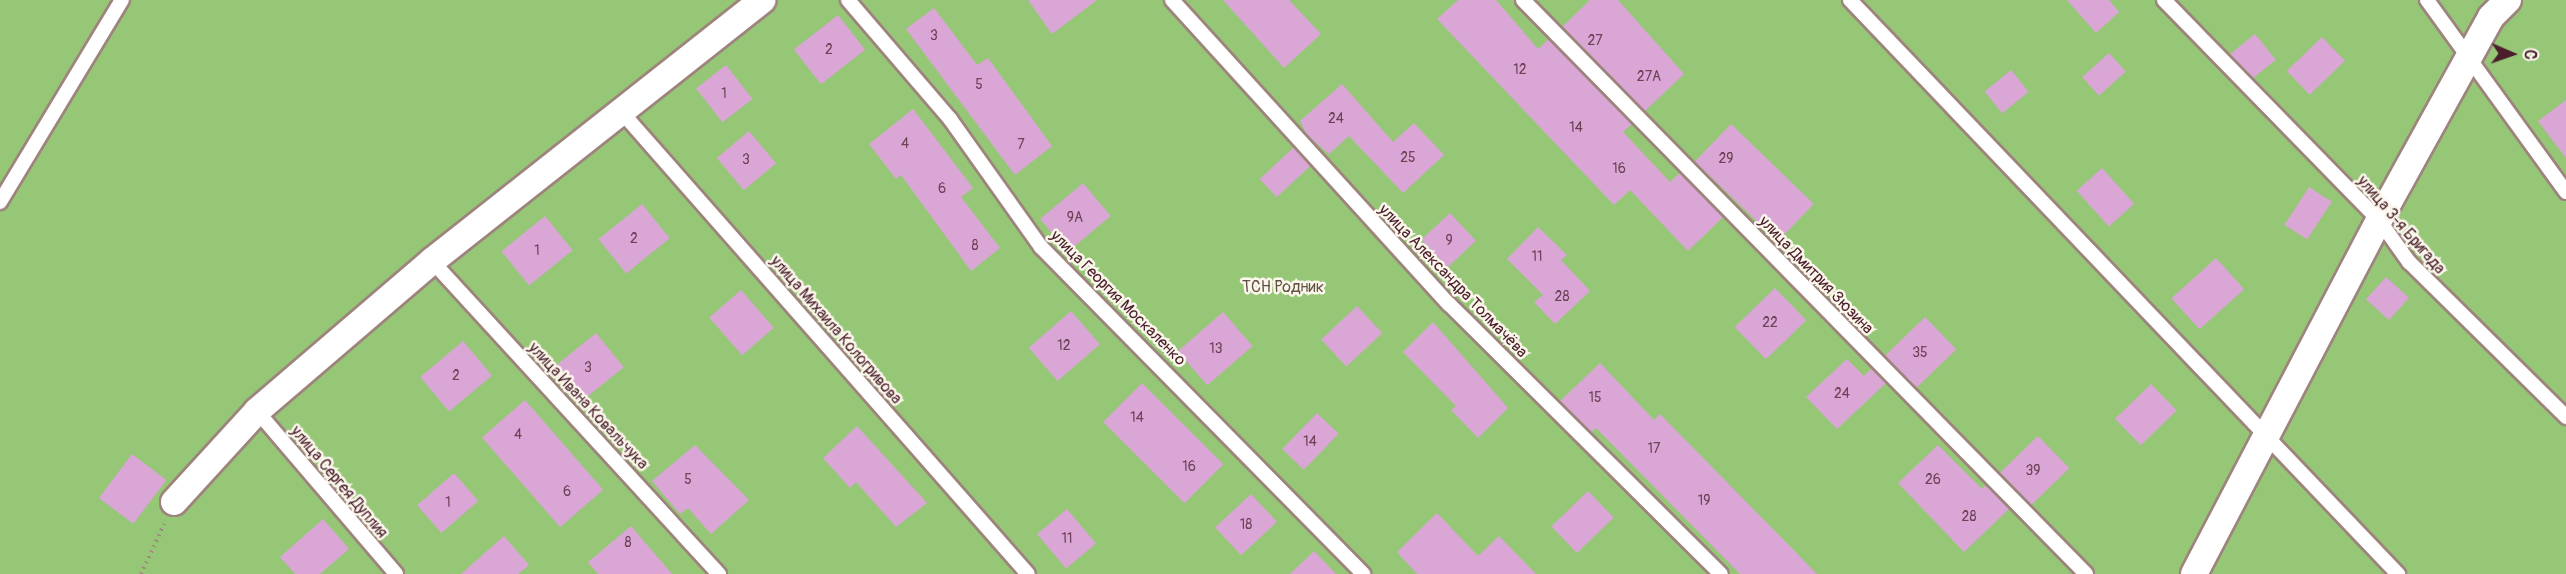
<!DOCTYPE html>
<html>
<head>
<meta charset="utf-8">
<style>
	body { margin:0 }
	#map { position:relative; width:2566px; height:574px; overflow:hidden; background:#f0e8cc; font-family:Pangolin,sans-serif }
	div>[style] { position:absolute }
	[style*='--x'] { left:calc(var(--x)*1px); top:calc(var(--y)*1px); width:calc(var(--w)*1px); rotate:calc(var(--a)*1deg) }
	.green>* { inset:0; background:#96c777; transform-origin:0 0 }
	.building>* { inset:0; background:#daa6d6; transform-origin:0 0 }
	.path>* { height:4px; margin-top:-2px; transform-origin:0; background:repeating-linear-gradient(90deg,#9d847c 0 1.5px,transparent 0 6px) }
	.roads { filter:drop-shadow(2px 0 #9d847c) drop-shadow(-2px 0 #9d847c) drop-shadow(0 2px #9d847c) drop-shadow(0 -2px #9d847c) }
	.lane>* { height:14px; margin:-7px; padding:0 7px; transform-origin:7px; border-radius:7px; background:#fff }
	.street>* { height:26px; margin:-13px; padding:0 13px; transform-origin:13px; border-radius:13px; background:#fff }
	span { translate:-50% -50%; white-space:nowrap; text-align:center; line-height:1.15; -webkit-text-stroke:5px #fbf7ec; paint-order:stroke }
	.number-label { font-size:14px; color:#6e4156 }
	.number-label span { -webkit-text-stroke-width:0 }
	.street-label { font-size:16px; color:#4a1f2b }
	.park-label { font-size:16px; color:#615142 }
	.north { position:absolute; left:2482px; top:24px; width:60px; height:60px; -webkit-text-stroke:4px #fbf7ec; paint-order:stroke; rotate:92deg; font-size:16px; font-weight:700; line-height:24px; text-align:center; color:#4a1f2b }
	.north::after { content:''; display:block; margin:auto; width:21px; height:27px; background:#4a1f2b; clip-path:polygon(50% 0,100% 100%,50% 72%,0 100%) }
</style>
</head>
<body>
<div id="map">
	<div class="green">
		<i style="left:0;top:0;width:2566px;height:574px"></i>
	</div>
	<div class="building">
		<i style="clip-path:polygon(1028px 0,1097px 0,1052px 34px)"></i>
		<i style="clip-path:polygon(1223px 0,1289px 0,1321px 34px,1284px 68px)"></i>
		<i style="clip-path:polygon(1458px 0,1496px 0,1538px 49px,1549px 39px,1632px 124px,1623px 132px,1670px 182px,1680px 173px,1723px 217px,1688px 251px,1630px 190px,1614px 205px,1437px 19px)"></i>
		<i style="clip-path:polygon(1590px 0,1618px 0,1684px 74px,1645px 111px,1562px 27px)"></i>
		<i style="clip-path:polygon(2067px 0,2109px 0,2119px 12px,2096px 33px)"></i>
		<i style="clip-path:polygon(934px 8px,977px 65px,988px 58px,1052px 146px,1015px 175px,906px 29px)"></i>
		<i style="left:838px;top:15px;width:44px;height:56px;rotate:52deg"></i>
		<i style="left:2255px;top:34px;width:33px;height:33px;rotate:51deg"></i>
		<i style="left:2322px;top:37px;width:33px;height:49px;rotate:46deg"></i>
		<i style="left:2109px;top:53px;width:25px;height:36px;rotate:48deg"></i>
		<i style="left:726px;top:65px;width:43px;height:38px;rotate:52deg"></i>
		<i style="left:2011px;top:70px;width:28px;height:34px;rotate:51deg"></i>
		<i style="clip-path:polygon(1342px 84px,1393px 142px,1414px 123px,1444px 155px,1403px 193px,1349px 136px,1329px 154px,1307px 135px,1300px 121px)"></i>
		<i style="clip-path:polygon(2566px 100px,2566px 158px,2538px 121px)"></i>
		<i style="clip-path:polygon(913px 109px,973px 188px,961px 197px,1000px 248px,971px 271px,901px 175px,896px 179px,869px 144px)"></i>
		<i style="left:1731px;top:124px;width:115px;height:52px;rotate:44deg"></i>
		<i style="left:749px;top:131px;width:42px;height:42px;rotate:50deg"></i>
		<i style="left:1294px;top:147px;width:25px;height:47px;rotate:47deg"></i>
		<i style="left:2102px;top:168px;width:48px;height:34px;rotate:48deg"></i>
		<i style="left:1083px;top:183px;width:43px;height:56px;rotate:50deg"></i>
		<i style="left:2309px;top:187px;width:27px;height:45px;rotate:33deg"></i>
		<i style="left:642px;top:204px;width:44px;height:56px;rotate:51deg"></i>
		<i style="left:1450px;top:213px;width:38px;height:39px;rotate:47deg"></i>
		<i style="left:545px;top:216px;width:44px;height:56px;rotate:51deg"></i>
		<i style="clip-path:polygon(1538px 227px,1567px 255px,1561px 260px,1590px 291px,1555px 324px,1534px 302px,1543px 295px,1507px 259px)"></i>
		<i style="left:2216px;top:258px;width:42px;height:60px;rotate:48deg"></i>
		<i style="left:2386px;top:277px;width:31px;height:30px;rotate:42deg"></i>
		<i style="left:1775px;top:288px;width:45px;height:56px;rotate:46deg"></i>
		<i style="left:741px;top:290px;width:50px;height:42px;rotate:49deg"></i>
		<i style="left:1357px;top:306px;width:37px;height:49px;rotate:47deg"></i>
		<i style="left:1071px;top:311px;width:44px;height:56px;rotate:49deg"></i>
		<i style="left:1223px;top:312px;width:45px;height:60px;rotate:49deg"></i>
		<i style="left:1925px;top:317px;width:45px;height:56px;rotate:46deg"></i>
		<i style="clip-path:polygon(1433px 322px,1508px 408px,1478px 438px,1451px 410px,1456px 406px,1403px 352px)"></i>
		<i style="left:596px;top:333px;width:44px;height:56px;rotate:51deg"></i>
		<i style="left:463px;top:341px;width:45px;height:56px;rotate:50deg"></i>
		<i style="clip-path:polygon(1847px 359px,1864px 376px,1872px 368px,1886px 383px,1837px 429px,1806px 397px)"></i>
		<i style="clip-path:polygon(1600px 363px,1654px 420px,1660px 414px,1817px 574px,1740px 574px,1596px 428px,1591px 432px,1560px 401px)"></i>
		<i style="left:1142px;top:383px;width:115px;height:55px;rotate:45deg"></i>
		<i style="left:2151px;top:384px;width:37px;height:50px;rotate:46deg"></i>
		<i style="left:525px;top:400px;width:119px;height:57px;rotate:49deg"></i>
		<i style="left:1317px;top:413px;width:30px;height:50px;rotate:44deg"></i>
		<i style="clip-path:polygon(857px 426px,927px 503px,896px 527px,856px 482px,850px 488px,823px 458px)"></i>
		<i style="left:2038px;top:436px;width:45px;height:54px;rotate:46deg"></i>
		<i style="clip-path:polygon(695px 445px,749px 500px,711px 534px,688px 508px,680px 514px,652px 481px)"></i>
		<i style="clip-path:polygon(1938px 445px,1982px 489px,1986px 485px,2009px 509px,1964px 552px,1898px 483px)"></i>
		<i style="left:132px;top:454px;width:43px;height:55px;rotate:37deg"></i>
		<i style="left:454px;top:473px;width:37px;height:49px;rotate:49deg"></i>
		<i style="left:1588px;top:491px;width:37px;height:51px;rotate:46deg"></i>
		<i style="left:1251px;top:494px;width:38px;height:49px;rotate:47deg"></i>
		<i style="left:1067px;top:509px;width:45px;height:39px;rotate:50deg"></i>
		<i style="clip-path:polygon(1437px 513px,1478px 556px,1499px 536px,1536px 574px,1417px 574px,1397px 552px)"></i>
		<i style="clip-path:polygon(323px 519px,349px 549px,320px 574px,295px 574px,280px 557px)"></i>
		<i style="clip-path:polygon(631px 526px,672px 574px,598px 574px,588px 562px)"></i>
		<i style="clip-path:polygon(504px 536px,529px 565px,518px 574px,461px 574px)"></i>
		<i style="clip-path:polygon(1314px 551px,1336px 574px,1290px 574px)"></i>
	</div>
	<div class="path">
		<i style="--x:141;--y:574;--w:55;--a:-65.3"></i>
	</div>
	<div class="roads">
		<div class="lane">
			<i style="--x:848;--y:0;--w:157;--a:49.4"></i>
			<i style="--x:950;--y:119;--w:157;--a:54.6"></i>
			<i style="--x:1041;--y:247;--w:459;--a:45.4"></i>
			<i style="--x:1172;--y:0;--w:411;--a:47.7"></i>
			<i style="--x:1449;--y:304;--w:383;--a:44.8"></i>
			<i style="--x:1523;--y:0;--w:804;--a:45.55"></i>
			<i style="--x:1850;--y:0;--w:794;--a:46.33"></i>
			<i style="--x:2164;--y:0;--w:308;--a:45.7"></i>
			<i style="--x:2379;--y:220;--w:52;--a:54.5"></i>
			<i style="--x:2409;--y:262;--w:221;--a:44.6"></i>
			<i style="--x:2427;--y:0;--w:237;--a:54.1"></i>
			<i style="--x:619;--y:109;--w:619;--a:48.67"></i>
			<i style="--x:0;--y:202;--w:236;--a:-58.9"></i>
			<i style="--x:432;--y:261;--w:425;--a:47.5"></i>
			<i style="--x:257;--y:411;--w:214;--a:49.5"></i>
		</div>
		<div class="street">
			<i style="--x:174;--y:502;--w:123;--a:-47.6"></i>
			<i style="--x:257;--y:411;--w:230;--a:-40.6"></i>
			<i style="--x:432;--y:261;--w:421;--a:-38.3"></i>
			<i style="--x:2194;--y:574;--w:399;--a:-62.4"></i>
			<i style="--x:2379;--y:220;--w:232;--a:-61.1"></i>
			<i style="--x:2491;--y:17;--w:24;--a:-45"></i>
		</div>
	</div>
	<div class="number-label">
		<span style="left:934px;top:36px">3</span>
		<span style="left:1595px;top:41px">27</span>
		<span style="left:829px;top:50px">2</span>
		<span style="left:1520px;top:70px">12</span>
		<span style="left:1649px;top:77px">27А</span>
		<span style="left:979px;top:85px">5</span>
		<span style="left:724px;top:94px">1</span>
		<span style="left:1336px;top:119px">24</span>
		<span style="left:1576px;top:128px">14</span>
		<span style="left:905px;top:144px">4</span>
		<span style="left:1021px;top:145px">7</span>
		<span style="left:1408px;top:158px">25</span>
		<span style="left:1726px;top:159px">29</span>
		<span style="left:746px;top:160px">3</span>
		<span style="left:1619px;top:169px">16</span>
		<span style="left:942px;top:189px">6</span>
		<span style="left:1075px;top:218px">9А</span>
		<span style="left:634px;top:239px">2</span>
		<span style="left:1449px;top:241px">9</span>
		<span style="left:975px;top:246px">8</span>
		<span style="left:537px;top:251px">1</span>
		<span style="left:1537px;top:257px">11</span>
		<span style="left:1562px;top:297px">28</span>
		<span style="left:1770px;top:323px">22</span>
		<span style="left:1064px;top:346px">12</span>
		<span style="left:1216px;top:349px">13</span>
		<span style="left:1920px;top:353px">35</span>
		<span style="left:588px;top:368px">3</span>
		<span style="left:456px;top:376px">2</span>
		<span style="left:1842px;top:394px">24</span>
		<span style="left:1595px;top:398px">15</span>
		<span style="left:1137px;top:418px">14</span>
		<span style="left:518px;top:435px">4</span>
		<span style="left:1310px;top:442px">14</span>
		<span style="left:1654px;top:449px">17</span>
		<span style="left:1189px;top:467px">16</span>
		<span style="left:2033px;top:471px">39</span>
		<span style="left:688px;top:480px">5</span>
		<span style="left:1933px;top:480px">26</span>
		<span style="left:567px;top:492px">6</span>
		<span style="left:1704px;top:501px">19</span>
		<span style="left:448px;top:503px">1</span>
		<span style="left:1969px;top:517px">28</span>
		<span style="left:1246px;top:525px">18</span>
		<span style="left:1067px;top:539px">11</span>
		<span style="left:628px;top:543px">8</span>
	</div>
	<div class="street-label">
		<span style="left:2401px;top:225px;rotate:49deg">улица 3-я Бригада</span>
		<span style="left:1816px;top:275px;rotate:46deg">улица Дмитрия Зюзина</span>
		<span style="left:1453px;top:281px;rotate:46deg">улица Александра Толмачёва</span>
		<span style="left:1118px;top:298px;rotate:45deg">улица Георгия Москаленко</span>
		<span style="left:836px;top:330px;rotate:49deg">улица Михаила Кологривова</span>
		<span style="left:588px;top:406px;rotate:47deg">улица Ивана Ковальчука</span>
		<span style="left:339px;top:482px;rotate:50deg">улица Сергея Дуплия</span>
	</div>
	<div class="park-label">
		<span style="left:1283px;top:287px">ТСН Родник</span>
	</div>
	<div class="north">С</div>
</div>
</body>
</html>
